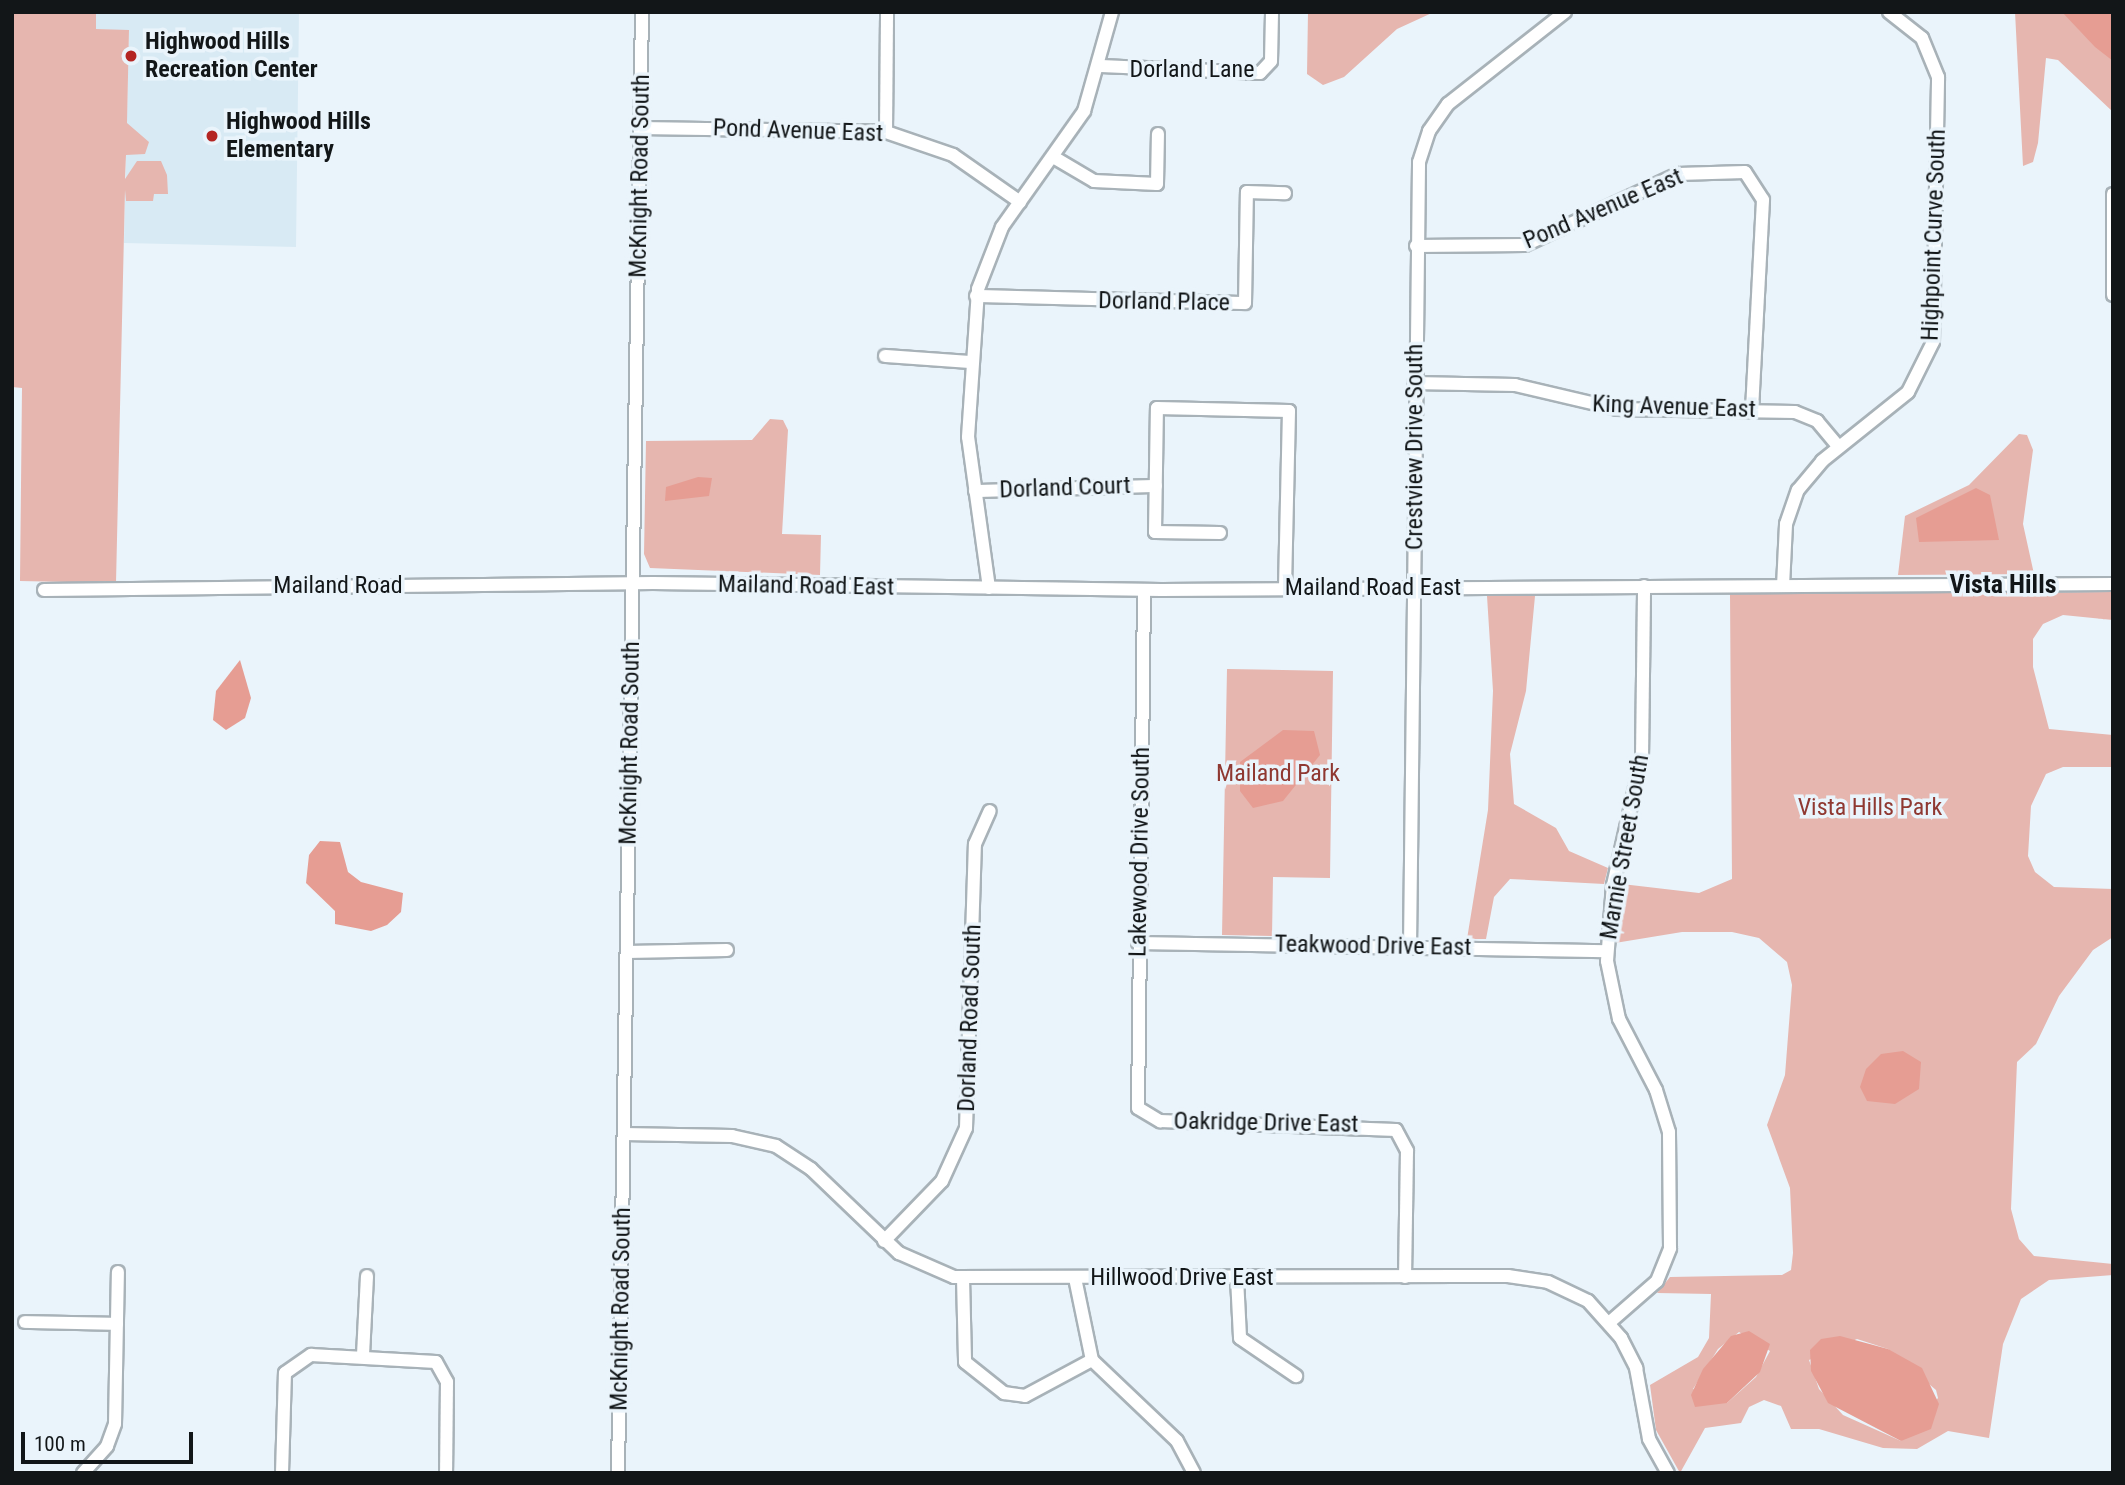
<!DOCTYPE html>
<html>
<head>
<meta charset="utf-8">
<style>
	body { margin:0 }
	#map { position:relative; width:2125px; height:1485px; overflow:hidden; background:#eaf4fb; font-family:"Roboto Condensed",sans-serif }
	div>[style] { position:absolute }
	[style*='--x'] { left:calc(var(--x)*1px); top:calc(var(--y)*1px); width:calc(var(--w)*1px); rotate:calc(var(--a)*1deg) }
	.built>* { inset:0; background:#d8eaf4 }
	.green>* { inset:0; background:#e6b6af }
	.water>* { inset:0; background:#e69d93 }
	.roads { filter:drop-shadow(2px 0 #a8b2b8) drop-shadow(-2px 0 #a8b2b8) drop-shadow(0 2px #a8b2b8) drop-shadow(0 -2px #a8b2b8) }
	.minor>* { height:12px; margin:-6px; padding:0 6px; transform-origin:6px; border-radius:6px; background:#fff }
	.dots>* { width:19px; height:19px; translate:-50% -50%; box-sizing:border-box; border:4px solid #eaf4fb; border-radius:50% }
	span { translate:-50% -50%; white-space:nowrap; text-align:center; line-height:1.15; -webkit-text-stroke:7px #eaf4fb; paint-order:stroke }
	.poi-label { font-size:24px; color:#121618; font-weight:700 }
	.left { translate:0 -50%; text-align:left }
	.street-label { font-size:24px; color:#121618 }
	.park-label { font-size:24px; color:#8f3831 }
	.neighbourhood-label { font-size:26px; color:#121618; font-weight:700 }
	.frame { position:absolute; inset:0; border:14px solid #121618; pointer-events:none }
	.scale { position:absolute; left:21px; top:1432px; width:172px; height:32px; box-sizing:border-box; border:4px solid #121618; border-top:0; padding-left:9px; font-size:21px; line-height:24px; white-space:nowrap; color:#121618; -webkit-text-stroke:5px #eaf4fb; paint-order:stroke }
</style>
</head>
<body>
<div id="map">
	<div class="built">
		<i style="clip-path:polygon(96px 12px,299px 12px,296px 247px,124px 243px,129px 31px,95px 29px)"></i>
	</div>
	<div class="green">
		<i style="clip-path:polygon(12px 12px,96px 12px,96px 29px,129px 30px,127px 123px,149px 142px,145px 154px,126px 155px,125px 179px,137px 161px,161px 161px,167px 175px,168px 194px,154px 194px,153px 201px,126px 201px,125px 190px,116px 583px,20px 581px,22px 388px,12px 387px)"></i>
		<i style="clip-path:polygon(1308px 12px,1434px 12px,1397px 29px,1344px 77px,1323px 85px,1307px 74px)"></i>
		<i style="clip-path:polygon(2015px 12px,2113px 12px,2113px 112px,2058px 60px,2046px 58px,2038px 143px,2033px 162px,2023px 166px)"></i>
		<i style="clip-path:polygon(770px 419px,783px 420px,788px 430px,782px 534px,821px 535px,820px 575px,650px 568px,644px 554px,646px 441px,752px 440px)"></i>
		<i style="clip-path:polygon(2019px 434px,2027px 435px,2033px 450px,2023px 524px,2034px 574px,1898px 575px,1905px 516px,1969px 485px)"></i>
		<i style="clip-path:polygon(evenodd,2113px 592px,2113px 620px,2063px 615px,2043px 624px,2033px 639px,2033px 667px,2049px 729px,2113px 735px,2113px 767px,2063px 767px,2046px 774px,2031px 806px,2028px 856px,2035px 872px,2054px 887px,2113px 889px,2113px 937px,2093px 950px,2059px 996px,2036px 1044px,2017px 1062px,2011px 1209px,2019px 1239px,2034px 1256px,2113px 1264px,2113px 1275px,2049px 1280px,2021px 1299px,2003px 1344px,1989px 1438px,1948px 1431px,1917px 1449px,1883px 1448px,1819px 1429px,1791px 1429px,1781px 1406px,1764px 1400px,1749px 1407px,1741px 1423px,1705px 1428px,1680px 1473px,1656px 1430px,1650px 1385px,1698px 1357px,1709px 1338px,1711px 1294px,1657px 1293px,1670px 1277px,1782px 1275px,1791px 1270px,1793px 1253px,1790px 1188px,1767px 1125px,1785px 1075px,1792px 985px,1787px 962px,1759px 938px,1732px 932px,1682px 932px,1615px 943px,1622px 884px,1699px 893px,1732px 879px,1730px 594px,2113px 592px,1739px 1332px,1770px 1351px,1756px 1377px,1727px 1403px,1693px 1389px,1718px 1349px,1739px 1332px,2113px 592px,1857px 1339px,1888px 1349px,1936px 1390px,1938px 1398px,1901px 1441px,1843px 1415px,1819px 1389px,1809px 1360px,1857px 1339px)"></i>
		<i style="clip-path:polygon(1487px 596px,1535px 596px,1526px 691px,1510px 754px,1514px 804px,1556px 828px,1569px 851px,1608px 868px,1604px 884px,1510px 879px,1494px 897px,1486px 939px,1467px 939px,1488px 810px,1493px 691px)"></i>
		<i style="clip-path:polygon(1227px 669px,1333px 671px,1330px 878px,1273px 877px,1272px 936px,1222px 935px)"></i>
	</div>
	<div class="water">
		<i style="clip-path:polygon(2062px 12px,2113px 12px,2113px 61px,2095px 47px)"></i>
		<i style="clip-path:polygon(698px 477px,712px 478px,709px 496px,665px 501px,666px 487px)"></i>
		<i style="clip-path:polygon(1976px 488px,1990px 495px,1999px 540px,1919px 542px,1916px 518px)"></i>
		<i style="clip-path:polygon(240px 660px,251px 698px,245px 718px,226px 730px,213px 720px,216px 691px)"></i>
		<i style="clip-path:polygon(1283px 730px,1314px 731px,1320px 755px,1283px 801px,1253px 808px,1240px 791px,1240px 762px)"></i>
		<i style="clip-path:polygon(320px 841px,340px 842px,348px 872px,361px 882px,403px 893px,401px 912px,387px 925px,371px 931px,335px 924px,335px 911px,306px 883px,309px 855px)"></i>
		<i style="clip-path:polygon(1903px 1051px,1921px 1062px,1919px 1089px,1895px 1104px,1867px 1101px,1860px 1087px,1866px 1069px,1881px 1054px)"></i>
		<i style="clip-path:polygon(1749px 1331px,1770px 1344px,1760px 1372px,1727px 1403px,1695px 1407px,1691px 1395px,1703px 1369px,1731px 1336px)"></i>
		<i style="clip-path:polygon(1840px 1336px,1888px 1349px,1922px 1368px,1939px 1404px,1931px 1429px,1901px 1441px,1828px 1403px,1811px 1371px,1810px 1350px,1821px 1339px)"></i>
	</div>
	<div class="roads">
		<div class="minor">
			<i style="--x:1101;--y:66;--w:159;--a:2.5"></i>
			<i style="--x:1260;--y:73;--w:16;--a:-47"></i>
			<i style="--x:1271;--y:61;--w:49;--a:-88.8"></i>
			<i style="--x:640;--y:128;--w:246;--a:0.9"></i>
			<i style="--x:886;--y:132;--w:71;--a:18.9"></i>
			<i style="--x:953;--y:155;--w:82;--a:35"></i>
			<i style="--x:886;--y:132;--w:120;--a:-89.5"></i>
			<i style="--x:1055;--y:158;--w:45;--a:30.5"></i>
			<i style="--x:1094;--y:181;--w:63;--a:2.7"></i>
			<i style="--x:1157;--y:184;--w:50;--a:-88.9"></i>
			<i style="--x:2113;--y:194;--w:101;--a:90"></i>
			<i style="--x:1416;--y:246;--w:109;--a:-0.5"></i>
			<i style="--x:1525;--y:245;--w:169;--a:-24.9"></i>
			<i style="--x:1678;--y:174;--w:67;--a:-1.7"></i>
			<i style="--x:1745;--y:172;--w:33;--a:57"></i>
			<i style="--x:1763;--y:200;--w:211;--a:93"></i>
			<i style="--x:976;--y:296;--w:269;--a:1.5"></i>
			<i style="--x:1245;--y:303;--w:111;--a:-89"></i>
			<i style="--x:1247;--y:192;--w:38;--a:2"></i>
			<i style="--x:885;--y:356;--w:86;--a:4"></i>
			<i style="--x:1414;--y:383;--w:101;--a:1.1"></i>
			<i style="--x:1515;--y:385;--w:105;--a:13.2"></i>
			<i style="--x:1617;--y:409;--w:178;--a:1"></i>
			<i style="--x:1795;--y:412;--w:24;--a:22"></i>
			<i style="--x:1817;--y:421;--w:34;--a:50"></i>
			<i style="--x:975;--y:491;--w:181;--a:-1.6"></i>
			<i style="--x:1220;--y:533;--w:65;--a:-179.1"></i>
			<i style="--x:1155;--y:532;--w:124;--a:-89.1"></i>
			<i style="--x:1157;--y:408;--w:132;--a:1.3"></i>
			<i style="--x:1289;--y:411;--w:178;--a:91.3"></i>
			<i style="--x:1783;--y:586;--w:62;--a:-87.2"></i>
			<i style="--x:1786;--y:524;--w:36;--a:-71"></i>
			<i style="--x:1798;--y:490;--w:38;--a:-50"></i>
			<i style="--x:1822;--y:461;--w:110;--a:-38.7"></i>
			<i style="--x:1908;--y:392;--w:56;--a:-63.4"></i>
			<i style="--x:1933;--y:342;--w:265;--a:-88.9"></i>
			<i style="--x:1938;--y:77;--w:42;--a:-112.3"></i>
			<i style="--x:1922;--y:38;--w:42;--a:-141.8"></i>
			<i style="--x:989;--y:588;--w:152;--a:-97.9"></i>
			<i style="--x:968;--y:437;--w:148;--a:-86.1"></i>
			<i style="--x:978;--y:289;--w:66;--a:-68.8"></i>
			<i style="--x:1002;--y:227;--w:142;--a:-54.7"></i>
			<i style="--x:1084;--y:111;--w:103;--a:-74.2"></i>
			<i style="--x:44;--y:590;--w:609;--a:-0.66"></i>
			<i style="--x:653;--y:583;--w:508;--a:0.79"></i>
			<i style="--x:1161;--y:590;--w:952;--a:-0.36"></i>
			<i style="--x:1144;--y:590;--w:518;--a:90.66"></i>
			<i style="--x:1138;--y:1108;--w:26;--a:31"></i>
			<i style="--x:1160;--y:1121;--w:236;--a:2.2"></i>
			<i style="--x:1396;--y:1130;--w:24;--a:62"></i>
			<i style="--x:1407;--y:1151;--w:126;--a:90.9"></i>
			<i style="--x:1138;--y:943;--w:469;--a:1"></i>
			<i style="--x:1410;--y:947;--w:785;--a:-89.34"></i>
			<i style="--x:1419;--y:162;--w:33;--a:-72"></i>
			<i style="--x:1429;--y:131;--w:33;--a:-55"></i>
			<i style="--x:1448;--y:104;--w:149;--a:-38.2"></i>
			<i style="--x:627;--y:952;--w:100;--a:-1.1"></i>
			<i style="--x:624;--y:1134;--w:108;--a:1.1"></i>
			<i style="--x:732;--y:1136;--w:45;--a:12.8"></i>
			<i style="--x:776;--y:1146;--w:42;--a:33.3"></i>
			<i style="--x:811;--y:1169;--w:122;--a:43.7"></i>
			<i style="--x:899;--y:1253;--w:60;--a:23.6"></i>
			<i style="--x:954;--y:1277;--w:554;--a:-0.1"></i>
			<i style="--x:1508;--y:1276;--w:40;--a:8.5"></i>
			<i style="--x:1548;--y:1282;--w:44;--a:25.4"></i>
			<i style="--x:1588;--y:1301;--w:50;--a:48.3"></i>
			<i style="--x:1621;--y:1338;--w:34;--a:63"></i>
			<i style="--x:1636;--y:1368;--w:72;--a:79.6"></i>
			<i style="--x:1649;--y:1439;--w:39;--a:61"></i>
			<i style="--x:884;--y:1241;--w:83;--a:-46"></i>
			<i style="--x:942;--y:1181;--w:58;--a:-65.6"></i>
			<i style="--x:966;--y:1128;--w:284;--a:-88.2"></i>
			<i style="--x:975;--y:844;--w:36;--a:-66"></i>
			<i style="--x:963;--y:1278;--w:84;--a:88.6"></i>
			<i style="--x:965;--y:1362;--w:50;--a:38.5"></i>
			<i style="--x:1004;--y:1393;--w:21;--a:8"></i>
			<i style="--x:1025;--y:1396;--w:76;--a:-28.2"></i>
			<i style="--x:1075;--y:1278;--w:84;--a:78.3"></i>
			<i style="--x:1092;--y:1360;--w:117;--a:43.6"></i>
			<i style="--x:1177;--y:1441;--w:36;--a:62"></i>
			<i style="--x:1237;--y:1278;--w:60;--a:87.1"></i>
			<i style="--x:1240;--y:1338;--w:68;--a:34.2"></i>
			<i style="--x:25;--y:1322;--w:92;--a:1.2"></i>
			<i style="--x:1610;--y:1322;--w:62;--a:-41.1"></i>
			<i style="--x:1657;--y:1281;--w:35;--a:-68"></i>
			<i style="--x:1670;--y:1248;--w:116;--a:-90.5"></i>
			<i style="--x:1669;--y:1132;--w:44;--a:-107.2"></i>
			<i style="--x:1656;--y:1090;--w:80;--a:-117.5"></i>
			<i style="--x:1619;--y:1019;--w:59;--a:-101.7"></i>
			<i style="--x:1607;--y:961;--w:76;--a:-85.5"></i>
			<i style="--x:1613;--y:885;--w:131;--a:-77.2"></i>
			<i style="--x:1642;--y:757;--w:171;--a:-89.3"></i>
			<i style="--x:363;--y:1355;--w:79;--a:-87.1"></i>
			<i style="--x:83;--y:1473;--w:36;--a:-48"></i>
			<i style="--x:107;--y:1446;--w:23;--a:-70"></i>
			<i style="--x:115;--y:1424;--w:152;--a:-88.9"></i>
			<i style="--x:282;--y:1473;--w:100;--a:-88.3"></i>
			<i style="--x:285;--y:1373;--w:32;--a:-35"></i>
			<i style="--x:311;--y:1355;--w:125;--a:3.2"></i>
			<i style="--x:436;--y:1362;--w:23;--a:61"></i>
			<i style="--x:447;--y:1382;--w:91;--a:90.6"></i>
			<i style="--x:618;--y:1473;--w:1461;--a:-89.06"></i>
		</div>
	</div>
	<div class="dots">
		<i style="left:131px;top:56px;background:#b42522"></i>
		<i style="left:212px;top:136px;background:#b42522"></i>
	</div>
	<div class="poi-label">
		<span class="left" style="left:145px;top:56px">Highwood Hills<br>Recreation Center</span>
		<span class="left" style="left:226px;top:136px">Highwood Hills<br>Elementary</span>
	</div>
	<div class="street-label">
		<span style="left:1192px;top:70px">Dorland Lane</span>
		<span style="left:798px;top:131px;rotate:2deg">Pond Avenue East</span>
		<span style="left:640px;top:176px;rotate:-89deg">McKnight Road South</span>
		<span style="left:1603px;top:209px;rotate:-23deg">Pond Avenue East</span>
		<span style="left:1934px;top:235px;rotate:-88deg">Highpoint Curve South</span>
		<span style="left:1164px;top:302px;rotate:1deg">Dorland Place</span>
		<span style="left:1674px;top:407px;rotate:2deg">King Avenue East</span>
		<span style="left:1415px;top:447px;rotate:-90deg">Crestview Drive South</span>
		<span style="left:1065px;top:488px;rotate:-2deg">Dorland Court</span>
		<span style="left:338px;top:586px">Mailand Road</span>
		<span style="left:806px;top:586px;rotate:1deg">Mailand Road East</span>
		<span style="left:1373px;top:588px">Mailand Road East</span>
		<span style="left:630px;top:743px;rotate:-89deg">McKnight Road South</span>
		<span style="left:1625px;top:847px;rotate:-80deg">Marnie Street South</span>
		<span style="left:1140px;top:852px;rotate:-89deg">Lakewood Drive South</span>
		<span style="left:1373px;top:946px;rotate:1deg">Teakwood Drive East</span>
		<span style="left:970px;top:1018px;rotate:-88deg">Dorland Road South</span>
		<span style="left:1266px;top:1123px;rotate:1deg">Oakridge Drive East</span>
		<span style="left:1182px;top:1278px">Hillwood Drive East</span>
		<span style="left:621px;top:1309px;rotate:-89deg">McKnight Road South</span>
	</div>
	<div class="park-label">
		<span style="left:1278px;top:774px">Mailand Park</span>
		<span style="left:1870px;top:808px">Vista Hills Park</span>
	</div>
	<div class="neighbourhood-label">
		<span style="left:2003px;top:585px">Vista Hills</span>
	</div>
	<div class="frame"></div>
	<div class="scale">100 m</div>
</div>
</body>
</html>
